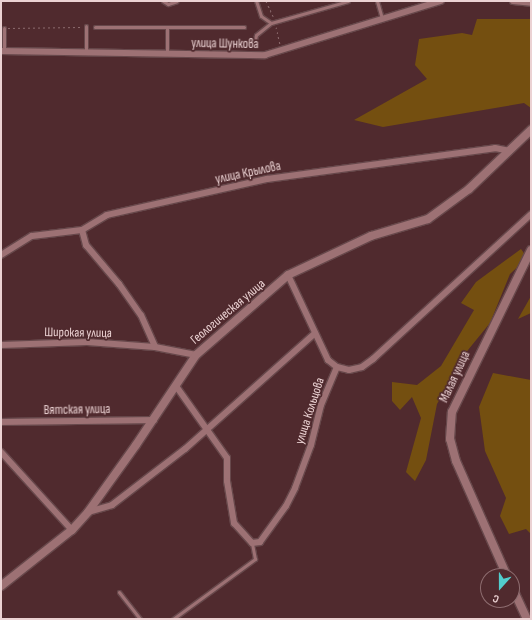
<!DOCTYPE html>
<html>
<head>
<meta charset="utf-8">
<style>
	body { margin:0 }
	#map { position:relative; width:532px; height:620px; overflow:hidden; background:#502a2e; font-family:"Sofia Sans Condensed",sans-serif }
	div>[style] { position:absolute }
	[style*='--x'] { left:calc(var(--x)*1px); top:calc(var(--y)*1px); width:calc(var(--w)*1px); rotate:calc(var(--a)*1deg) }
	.green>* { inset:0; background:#744f10 }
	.path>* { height:1px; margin-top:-0.5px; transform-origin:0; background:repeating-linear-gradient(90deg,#8c6b6e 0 2px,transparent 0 5px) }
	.roads { filter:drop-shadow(1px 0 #67484b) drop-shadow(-1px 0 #67484b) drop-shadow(0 1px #67484b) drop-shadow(0 -1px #67484b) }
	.lane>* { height:3px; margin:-1.5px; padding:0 1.5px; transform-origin:1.5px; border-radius:1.5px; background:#9d7174 }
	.street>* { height:6px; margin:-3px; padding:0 3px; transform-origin:3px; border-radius:3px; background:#9d7174 }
	.secondary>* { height:8px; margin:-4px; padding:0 4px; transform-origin:4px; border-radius:4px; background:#9d7174 }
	span { translate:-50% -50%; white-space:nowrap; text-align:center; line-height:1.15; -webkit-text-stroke:3.5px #502a2e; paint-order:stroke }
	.street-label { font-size:13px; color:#ebd2d3 }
	.frame { position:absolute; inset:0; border:2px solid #ebd2d3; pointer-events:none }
	.north { position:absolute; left:480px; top:568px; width:40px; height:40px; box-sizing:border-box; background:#502a2e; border:1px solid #8e6d70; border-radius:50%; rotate:201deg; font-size:11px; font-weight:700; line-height:16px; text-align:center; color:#ebd2d3 }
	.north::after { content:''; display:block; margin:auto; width:14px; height:18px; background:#52cdcd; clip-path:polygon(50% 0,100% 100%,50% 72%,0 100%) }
</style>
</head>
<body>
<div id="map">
	<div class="green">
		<i style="clip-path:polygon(477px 19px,531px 19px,531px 108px,524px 103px,383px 127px,354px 120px,427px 79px,415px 65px,419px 39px,462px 33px,472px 35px)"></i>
		<i style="clip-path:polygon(521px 249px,531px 263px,526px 259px,510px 274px,490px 323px,468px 350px,437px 404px,426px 460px,415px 481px,406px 472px,421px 418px,412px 397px,400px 410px,392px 401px,392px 382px,417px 385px,441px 366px,474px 310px,461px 303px,476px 282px)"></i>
		<i style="clip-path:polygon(531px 296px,531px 313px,518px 319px)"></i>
		<i style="clip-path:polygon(493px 373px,531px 380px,531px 534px,526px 529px,509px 534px,500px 516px,506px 498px,485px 451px,479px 407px)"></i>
	</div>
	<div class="path">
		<i style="--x:266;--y:1;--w:17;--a:65"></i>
		<i style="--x:276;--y:27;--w:17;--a:77"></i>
		<i style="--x:8;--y:28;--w:73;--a:-0.8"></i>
	</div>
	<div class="roads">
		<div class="lane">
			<i style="--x:163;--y:1;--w:6;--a:31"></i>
			<i style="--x:168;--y:4;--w:9;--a:-18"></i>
			<i style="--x:377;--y:1;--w:19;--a:74"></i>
			<i style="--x:271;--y:23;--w:80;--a:-15.9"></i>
			<i style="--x:95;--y:27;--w:72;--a:0"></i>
			<i style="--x:167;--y:27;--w:27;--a:90"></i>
			<i style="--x:167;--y:27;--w:77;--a:0"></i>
			<i style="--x:4;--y:28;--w:23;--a:90"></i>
			<i style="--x:254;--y:45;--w:10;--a:-79"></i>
			<i style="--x:256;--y:35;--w:19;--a:-39"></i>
			<i style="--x:271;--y:23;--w:12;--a:-145"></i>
			<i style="--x:261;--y:16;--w:16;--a:-108"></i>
			<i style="--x:86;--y:52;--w:26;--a:-90"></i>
			<i style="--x:119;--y:592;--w:34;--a:52"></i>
			<i style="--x:173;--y:619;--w:102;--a:-36.2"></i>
			<i style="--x:255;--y:559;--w:16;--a:-101"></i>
		</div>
		<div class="street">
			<i style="--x:513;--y:1;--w:18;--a:6"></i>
			<i style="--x:1;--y:51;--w:264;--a:0.9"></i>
			<i style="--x:265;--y:55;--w:184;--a:-17.1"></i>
			<i style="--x:82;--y:230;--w:16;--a:75"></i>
			<i style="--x:86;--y:245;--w:51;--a:49.8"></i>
			<i style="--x:119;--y:284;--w:38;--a:55"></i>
			<i style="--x:141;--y:315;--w:35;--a:66"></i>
			<i style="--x:155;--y:347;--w:42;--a:11"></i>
			<i style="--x:1;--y:255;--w:36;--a:-32"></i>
			<i style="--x:32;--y:236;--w:50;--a:-6.8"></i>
			<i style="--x:82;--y:230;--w:29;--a:-31"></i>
			<i style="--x:107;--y:215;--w:164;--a:-12.7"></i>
			<i style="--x:267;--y:179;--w:230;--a:-7.7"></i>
			<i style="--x:495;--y:148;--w:15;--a:11"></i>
			<i style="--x:288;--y:275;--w:94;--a:64.8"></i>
			<i style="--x:328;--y:360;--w:11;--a:38"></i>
			<i style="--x:1;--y:345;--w:86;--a:-2"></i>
			<i style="--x:87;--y:342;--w:68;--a:4.2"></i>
			<i style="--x:176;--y:386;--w:88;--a:54.7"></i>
			<i style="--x:227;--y:458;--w:23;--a:90"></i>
			<i style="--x:227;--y:481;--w:43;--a:80.5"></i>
			<i style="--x:234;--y:523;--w:27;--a:48"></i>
			<i style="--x:252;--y:543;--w:8;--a:-7"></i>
			<i style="--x:260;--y:542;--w:44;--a:-54.2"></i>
			<i style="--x:286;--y:506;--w:20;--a:-63"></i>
			<i style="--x:295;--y:488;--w:46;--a:-69.6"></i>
			<i style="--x:311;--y:445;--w:41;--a:-76"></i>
			<i style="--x:321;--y:405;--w:41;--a:-67.2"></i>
			<i style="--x:337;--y:367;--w:12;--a:14"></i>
			<i style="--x:349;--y:370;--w:13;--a:-13"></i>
			<i style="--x:362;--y:367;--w:14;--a:-36"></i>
			<i style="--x:373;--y:359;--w:214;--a:-42.5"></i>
			<i style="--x:1;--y:422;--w:153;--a:-0.7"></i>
			<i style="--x:1;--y:452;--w:105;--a:47.7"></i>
			<i style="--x:88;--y:512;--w:25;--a:-16"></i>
			<i style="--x:112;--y:505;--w:92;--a:-37.5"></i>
			<i style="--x:185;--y:449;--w:174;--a:-41.7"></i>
		</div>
		<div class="secondary">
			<i style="--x:507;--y:576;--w:126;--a:-113.9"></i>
			<i style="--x:456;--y:461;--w:23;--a:-105"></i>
			<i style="--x:450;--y:439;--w:27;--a:-86"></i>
			<i style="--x:452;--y:412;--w:180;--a:-64"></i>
			<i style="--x:1;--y:586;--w:90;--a:-38.3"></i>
			<i style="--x:72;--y:530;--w:24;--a:-48"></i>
			<i style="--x:88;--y:512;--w:82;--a:-54.4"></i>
			<i style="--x:136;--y:445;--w:108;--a:-56.3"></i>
			<i style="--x:196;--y:355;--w:122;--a:-41"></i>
			<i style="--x:288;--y:275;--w:92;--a:-25.2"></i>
			<i style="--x:371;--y:236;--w:59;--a:-16.6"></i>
			<i style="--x:428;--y:219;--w:51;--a:-36.2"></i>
			<i style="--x:469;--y:189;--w:86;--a:-43.6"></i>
			<i style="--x:512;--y:587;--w:35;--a:65"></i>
		</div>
	</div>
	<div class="street-label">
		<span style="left:225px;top:44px;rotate:1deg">улица Шункова</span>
		<span style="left:248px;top:173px;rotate:-12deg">улица Крылова</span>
		<span style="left:228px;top:312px;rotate:-40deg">Геологическая улица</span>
		<span style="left:78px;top:333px;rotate:1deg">Широкая улица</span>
		<span style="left:455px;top:377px;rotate:-65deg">Малая улица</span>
		<span style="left:77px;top:410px;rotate:-1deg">Вятская улица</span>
		<span style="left:310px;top:411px;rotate:-72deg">улица Кольцова</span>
	</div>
	<div class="frame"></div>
	<div class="north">С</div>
</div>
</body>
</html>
